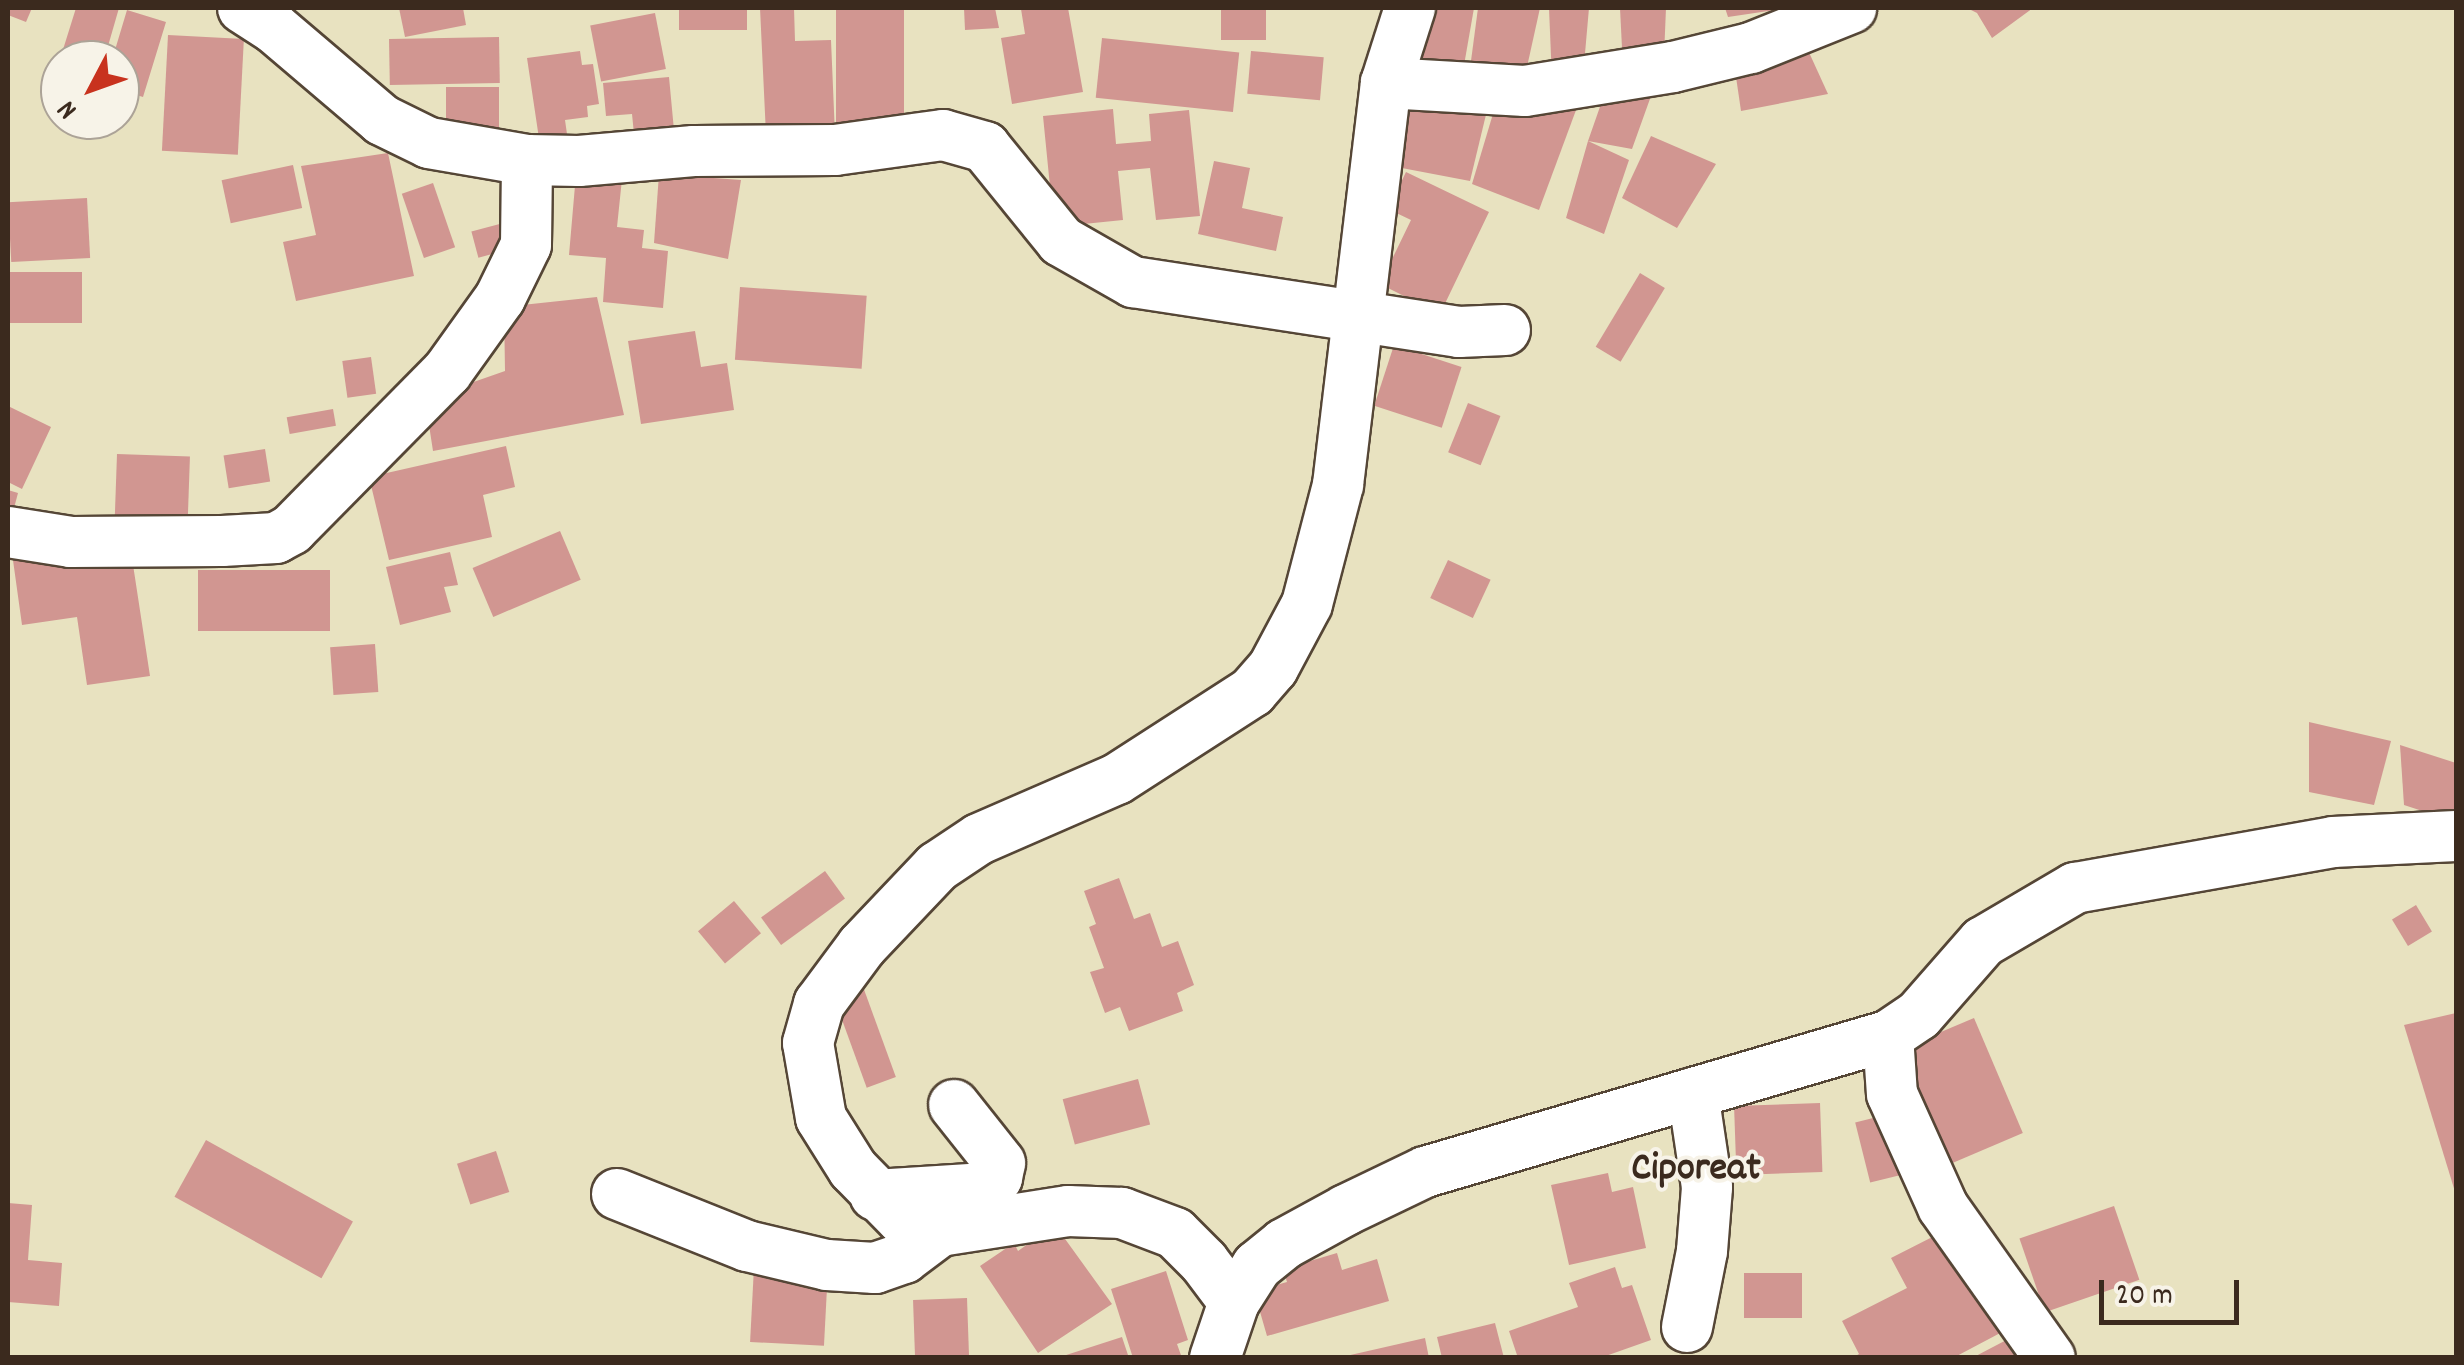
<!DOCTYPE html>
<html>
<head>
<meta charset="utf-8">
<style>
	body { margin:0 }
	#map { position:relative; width:2464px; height:1365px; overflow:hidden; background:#e8e2c0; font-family:Dekko,sans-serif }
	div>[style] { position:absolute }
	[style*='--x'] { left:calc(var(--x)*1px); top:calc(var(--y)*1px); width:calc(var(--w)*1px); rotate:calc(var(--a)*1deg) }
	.building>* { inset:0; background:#d19691; transform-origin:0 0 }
	.roads { filter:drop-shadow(2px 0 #554636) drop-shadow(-2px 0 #554636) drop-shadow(0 2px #554636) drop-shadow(0 -2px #554636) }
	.minor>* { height:50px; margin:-25px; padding:0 25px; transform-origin:25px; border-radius:25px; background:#fff }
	span { translate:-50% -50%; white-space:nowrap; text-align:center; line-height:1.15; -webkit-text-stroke:8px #f7f3e8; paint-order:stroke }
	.quarter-label { font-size:40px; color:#3b2a1e; font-weight:700 }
	.frame { position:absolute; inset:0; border:10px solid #3b2a1e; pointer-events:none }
	.north { position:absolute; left:40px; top:40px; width:100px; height:100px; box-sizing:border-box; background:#f7f3e8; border:2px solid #aca397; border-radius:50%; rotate:229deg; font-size:28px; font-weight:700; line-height:40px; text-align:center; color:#3b2a1e }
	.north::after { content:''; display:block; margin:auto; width:35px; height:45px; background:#c8321e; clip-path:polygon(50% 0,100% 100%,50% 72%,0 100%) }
	.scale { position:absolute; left:2099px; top:1280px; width:140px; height:45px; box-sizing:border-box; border:5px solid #3b2a1e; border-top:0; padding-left:12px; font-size:30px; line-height:35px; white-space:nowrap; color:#3b2a1e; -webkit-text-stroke:8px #f7f3e8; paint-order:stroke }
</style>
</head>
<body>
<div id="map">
	<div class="building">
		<i style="clip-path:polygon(8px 8px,32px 8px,26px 22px,8px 15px)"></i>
		<i style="clip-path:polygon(76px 8px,119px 8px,104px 60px,61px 56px)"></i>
		<i style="clip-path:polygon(399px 8px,463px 8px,466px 25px,405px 37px)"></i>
		<i style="left:679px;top:8px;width:68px;height:22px"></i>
		<i style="clip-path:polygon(760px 8px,794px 8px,795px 41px,831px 40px,835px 135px,766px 135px)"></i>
		<i style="left:836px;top:8px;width:68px;height:134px"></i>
		<i style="clip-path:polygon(964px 8px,995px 8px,999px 28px,965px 30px)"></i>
		<i style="clip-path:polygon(1068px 8px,1083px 92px,1012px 104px,1001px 38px,1025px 34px,1021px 9px)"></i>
		<i style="left:1221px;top:8px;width:45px;height:32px"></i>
		<i style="clip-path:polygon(1420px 8px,1474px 8px,1463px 71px,1401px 72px)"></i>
		<i style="clip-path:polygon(1478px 8px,1540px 8px,1523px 85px,1469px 76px)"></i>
		<i style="clip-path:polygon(1549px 8px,1589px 8px,1583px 76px,1552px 80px)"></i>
		<i style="clip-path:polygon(1620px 8px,1666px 8px,1664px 56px,1623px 68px)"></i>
		<i style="clip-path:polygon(1725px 8px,1775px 8px,1775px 10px,1728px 17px)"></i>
		<i style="clip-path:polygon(1967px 8px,2033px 8px,1992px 38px,1977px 13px)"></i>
		<i style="clip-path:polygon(127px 10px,166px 22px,143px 97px,120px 90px,120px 60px,112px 60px)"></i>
		<i style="left:655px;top:13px;width:57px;height:66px;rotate:79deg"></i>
		<i style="left:168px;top:35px;width:76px;height:116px;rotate:3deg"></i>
		<i style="left:499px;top:37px;width:46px;height:110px;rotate:89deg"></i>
		<i style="left:1102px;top:38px;width:138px;height:60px;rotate:6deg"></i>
		<i style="clip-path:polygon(1807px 48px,1828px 94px,1741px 111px,1735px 70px)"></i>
		<i style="clip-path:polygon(580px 51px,582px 65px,593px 64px,599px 104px,587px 106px,588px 117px,565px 120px,569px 148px,541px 152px,527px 58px)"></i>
		<i style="left:1251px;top:51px;width:73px;height:43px;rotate:5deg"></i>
		<i style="clip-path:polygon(669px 77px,675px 141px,635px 144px,632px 114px,606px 116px,603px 83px)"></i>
		<i style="clip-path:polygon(1609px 81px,1651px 96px,1632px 149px,1588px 141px,1629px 160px,1604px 234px,1566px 218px,1588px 141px)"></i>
		<i style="left:446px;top:87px;width:53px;height:57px"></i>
		<i style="clip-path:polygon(1393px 89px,1490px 98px,1470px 181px,1386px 165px)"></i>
		<i style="clip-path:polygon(1498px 97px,1579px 102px,1539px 210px,1472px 184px)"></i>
		<i style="clip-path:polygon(1113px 109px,1116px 144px,1151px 141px,1149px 114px,1189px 110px,1200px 216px,1156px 220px,1150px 168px,1118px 171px,1123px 220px,1054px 227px,1043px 116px)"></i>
		<i style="clip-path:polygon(1651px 136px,1716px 164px,1677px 228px,1622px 198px)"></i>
		<i style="clip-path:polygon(388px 153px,414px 276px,296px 301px,283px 242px,316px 235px,301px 166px)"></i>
		<i style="clip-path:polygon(1214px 161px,1250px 168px,1242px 208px,1283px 217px,1276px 251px,1198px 234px)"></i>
		<i style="left:293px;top:165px;width:44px;height:73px;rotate:78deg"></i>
		<i style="clip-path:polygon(1406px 172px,1489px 212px,1440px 314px,1380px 284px,1411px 220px,1388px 209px)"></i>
		<i style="clip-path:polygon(576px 174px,622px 179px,617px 227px,644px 230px,642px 248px,668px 251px,663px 308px,603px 302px,606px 258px,569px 255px)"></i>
		<i style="clip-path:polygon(659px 174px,741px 180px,728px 259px,654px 243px)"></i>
		<i style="left:433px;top:183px;width:68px;height:33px;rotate:71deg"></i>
		<i style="left:87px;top:198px;width:60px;height:79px;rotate:87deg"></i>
		<i style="left:511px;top:221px;width:27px;height:41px;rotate:75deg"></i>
		<i style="left:8px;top:272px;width:74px;height:51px"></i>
		<i style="left:1640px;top:273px;width:29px;height:86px;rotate:31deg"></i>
		<i style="left:740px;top:287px;width:127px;height:73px;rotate:4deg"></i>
		<i style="clip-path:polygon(597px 297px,624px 415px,433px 451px,425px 399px,505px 371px,504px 307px)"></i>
		<i style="clip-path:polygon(695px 331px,701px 367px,727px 363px,734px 410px,641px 424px,628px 341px)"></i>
		<i style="left:1394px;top:345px;width:71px;height:64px;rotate:18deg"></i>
		<i style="left:371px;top:357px;width:37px;height:29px;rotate:82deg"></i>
		<i style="left:1468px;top:403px;width:35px;height:53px;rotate:22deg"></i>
		<i style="clip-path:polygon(8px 406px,51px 427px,22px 489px,8px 482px)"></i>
		<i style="left:333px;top:409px;width:17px;height:47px;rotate:80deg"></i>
		<i style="clip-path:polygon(506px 446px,515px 487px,483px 495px,492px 537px,389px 560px,369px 477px)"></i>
		<i style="left:265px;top:449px;width:33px;height:42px;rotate:81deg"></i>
		<i style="left:117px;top:454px;width:73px;height:64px;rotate:2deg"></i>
		<i style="clip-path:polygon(8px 490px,18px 493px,9px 527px,8px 527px)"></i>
		<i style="left:560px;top:531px;width:53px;height:95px;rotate:67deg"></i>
		<i style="clip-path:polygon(130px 545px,150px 676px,87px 685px,77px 617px,22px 625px,12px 553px)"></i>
		<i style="clip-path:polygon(450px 552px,458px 585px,444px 587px,451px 612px,400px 625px,386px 567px)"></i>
		<i style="left:1448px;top:560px;width:47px;height:42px;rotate:25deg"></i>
		<i style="left:198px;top:570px;width:132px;height:61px"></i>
		<i style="left:375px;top:644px;width:48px;height:45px;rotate:86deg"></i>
		<i style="clip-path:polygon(2309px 722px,2391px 741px,2374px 805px,2309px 792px)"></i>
		<i style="clip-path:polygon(2400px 745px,2456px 763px,2456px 822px,2404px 805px)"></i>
		<i style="left:825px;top:871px;width:34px;height:79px;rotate:54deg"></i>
		<i style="clip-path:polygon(1119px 878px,1134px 919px,1150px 913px,1162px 947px,1178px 941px,1194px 985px,1177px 993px,1183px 1011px,1129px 1031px,1120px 1007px,1105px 1013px,1090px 972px,1104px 968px,1089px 927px,1096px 924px,1084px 891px)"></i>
		<i style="left:734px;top:901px;width:42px;height:47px;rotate:50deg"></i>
		<i style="left:2416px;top:905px;width:31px;height:28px;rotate:59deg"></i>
		<i style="left:862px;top:984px;width:99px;height:31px;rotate:70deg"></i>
		<i style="clip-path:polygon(2456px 1013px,2456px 1195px,2404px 1025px)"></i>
		<i style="left:1974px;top:1018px;width:125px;height:79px;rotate:67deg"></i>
		<i style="left:1138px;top:1079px;width:47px;height:78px;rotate:75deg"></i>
		<i style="left:1820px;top:1103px;width:69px;height:86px;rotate:88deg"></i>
		<i style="left:1893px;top:1113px;width:62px;height:39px;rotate:76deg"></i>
		<i style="left:206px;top:1140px;width:168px;height:65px;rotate:29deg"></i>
		<i style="left:496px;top:1151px;width:43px;height:41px;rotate:72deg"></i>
		<i style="clip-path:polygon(1608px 1173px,1612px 1192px,1633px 1187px,1646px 1248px,1569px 1265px,1551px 1185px)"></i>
		<i style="clip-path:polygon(8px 1203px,32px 1205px,28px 1260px,62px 1263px,59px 1306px,8px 1302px)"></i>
		<i style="left:2114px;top:1206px;width:78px;height:100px;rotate:71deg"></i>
		<i style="clip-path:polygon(1055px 1225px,1112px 1304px,1038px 1353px,980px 1266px,1014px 1243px,1018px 1251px)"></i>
		<i style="clip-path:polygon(1952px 1227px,1978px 1301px,1987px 1297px,2004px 1331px,1953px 1358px,1852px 1358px,1859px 1354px,1842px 1321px,1907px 1288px,1891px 1258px)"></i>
		<i style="clip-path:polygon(1337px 1253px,1342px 1270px,1377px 1259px,1389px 1301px,1267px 1336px,1254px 1291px,1287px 1282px,1283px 1269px)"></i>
		<i style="left:754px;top:1267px;width:74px;height:75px;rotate:3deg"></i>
		<i style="clip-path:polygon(1615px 1267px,1622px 1288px,1632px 1285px,1651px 1340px,1600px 1358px,1518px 1358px,1509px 1331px,1578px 1307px,1569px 1283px)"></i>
		<i style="clip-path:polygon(1166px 1271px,1188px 1340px,1177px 1344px,1182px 1358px,1133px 1358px,1111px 1289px)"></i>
		<i style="left:1744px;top:1273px;width:58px;height:45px"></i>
		<i style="left:967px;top:1298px;width:60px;height:54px;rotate:88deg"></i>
		<i style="clip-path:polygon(1495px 1323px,1504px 1358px,1442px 1358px,1437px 1337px)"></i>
		<i style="clip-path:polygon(2014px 1336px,2024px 1358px,1972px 1358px)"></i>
		<i style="clip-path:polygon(1122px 1337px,1129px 1358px,1060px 1358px,1060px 1357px)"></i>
		<i style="clip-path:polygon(1425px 1338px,1429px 1358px,1347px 1358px,1346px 1356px)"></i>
	</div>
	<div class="roads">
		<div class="minor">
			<i style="--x:243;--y:8;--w:37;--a:33"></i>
			<i style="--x:274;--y:28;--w:142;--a:40.4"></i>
			<i style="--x:382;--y:120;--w:52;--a:26.1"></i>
			<i style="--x:429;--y:143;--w:99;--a:9.8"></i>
			<i style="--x:527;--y:160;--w:52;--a:1.1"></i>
			<i style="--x:579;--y:161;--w:115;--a:-5"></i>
			<i style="--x:694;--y:151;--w:141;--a:-0.4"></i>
			<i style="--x:835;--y:150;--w:109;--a:-7.9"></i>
			<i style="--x:943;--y:135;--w:44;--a:15.9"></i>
			<i style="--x:985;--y:147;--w:121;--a:51"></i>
			<i style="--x:1061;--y:241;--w:83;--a:29.7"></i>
			<i style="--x:1133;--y:282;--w:330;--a:8.7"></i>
			<i style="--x:1459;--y:332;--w:46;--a:-2.5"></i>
			<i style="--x:1386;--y:83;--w:139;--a:3.3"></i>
			<i style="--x:1525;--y:91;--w:150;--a:-9.2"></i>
			<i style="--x:1673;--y:67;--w:80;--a:-13.7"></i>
			<i style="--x:1751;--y:48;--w:108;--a:-21.8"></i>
			<i style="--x:8;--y:532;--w:64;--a:9"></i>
			<i style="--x:71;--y:542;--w:151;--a:-0.4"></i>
			<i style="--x:222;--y:541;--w:54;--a:-3.2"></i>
			<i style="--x:276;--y:538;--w:18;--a:-29"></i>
			<i style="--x:292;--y:529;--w:221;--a:-45.4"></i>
			<i style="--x:447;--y:372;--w:91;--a:-54.4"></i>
			<i style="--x:500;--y:298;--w:59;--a:-63.9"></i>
			<i style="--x:526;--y:245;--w:85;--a:-89.3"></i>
			<i style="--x:1888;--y:1036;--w:58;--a:86.1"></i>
			<i style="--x:1892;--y:1094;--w:124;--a:65.7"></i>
			<i style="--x:1943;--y:1207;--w:185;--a:54.7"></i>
			<i style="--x:617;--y:1194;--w:140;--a:21.8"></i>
			<i style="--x:747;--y:1246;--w:82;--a:13.4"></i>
			<i style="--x:827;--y:1265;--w:48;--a:3.6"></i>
			<i style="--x:875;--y:1268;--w:31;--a:-19"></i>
			<i style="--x:904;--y:1258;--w:45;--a:-36.9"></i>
			<i style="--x:875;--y:1195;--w:107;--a:-3.7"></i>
			<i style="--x:982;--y:1188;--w:18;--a:-34"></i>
			<i style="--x:997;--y:1178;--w:15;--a:-79"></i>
			<i style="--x:1000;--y:1163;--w:74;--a:-128.4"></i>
			<i style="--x:1234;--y:1302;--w:50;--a:-126.9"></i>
			<i style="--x:1204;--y:1262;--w:41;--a:-135"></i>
			<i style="--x:1175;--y:1233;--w:57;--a:-159.3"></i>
			<i style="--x:1122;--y:1213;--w:54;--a:-177.9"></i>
			<i style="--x:1068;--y:1211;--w:130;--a:171.1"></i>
			<i style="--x:940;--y:1231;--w:40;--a:-162"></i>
			<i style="--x:902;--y:1219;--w:70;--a:-134.4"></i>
			<i style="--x:853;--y:1169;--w:60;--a:-122.1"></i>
			<i style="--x:821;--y:1118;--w:76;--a:-99.8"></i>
			<i style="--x:808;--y:1043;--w:41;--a:-74.2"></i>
			<i style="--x:819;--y:1004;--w:72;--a:-53.4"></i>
			<i style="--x:862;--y:946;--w:109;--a:-46.5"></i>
			<i style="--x:937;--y:867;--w:50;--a:-33.7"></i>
			<i style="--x:979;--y:839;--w:150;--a:-23.5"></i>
			<i style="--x:1117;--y:779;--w:161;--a:-32.8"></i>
			<i style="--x:1252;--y:692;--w:32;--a:-49"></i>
			<i style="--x:1273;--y:668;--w:72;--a:-62"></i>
			<i style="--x:1307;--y:604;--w:123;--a:-75.4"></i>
			<i style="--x:1338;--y:485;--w:405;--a:-83.2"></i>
			<i style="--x:1386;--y:83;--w:79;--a:-72.3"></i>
			<i style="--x:1687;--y:1327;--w:77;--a:-78.8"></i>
			<i style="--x:1702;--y:1251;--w:64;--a:-85.5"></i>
			<i style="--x:1707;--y:1187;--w:95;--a:-98.5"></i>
			<i style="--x:1215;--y:1358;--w:59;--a:-71.3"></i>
			<i style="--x:1234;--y:1302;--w:43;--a:-57.4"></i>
			<i style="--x:1257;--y:1266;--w:35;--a:-39"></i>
			<i style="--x:1284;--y:1244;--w:71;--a:-28.7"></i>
			<i style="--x:1346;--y:1210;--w:88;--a:-25.7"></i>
			<i style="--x:1425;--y:1172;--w:483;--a:-16.4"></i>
			<i style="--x:1888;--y:1036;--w:37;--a:-34"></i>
			<i style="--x:1919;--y:1015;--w:97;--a:-48.8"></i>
			<i style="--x:1983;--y:942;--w:107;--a:-30.4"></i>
			<i style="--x:2075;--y:888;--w:262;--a:-10.1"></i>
			<i style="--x:2333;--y:842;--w:123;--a:-2.8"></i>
		</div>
	</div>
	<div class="quarter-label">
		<span style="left:1696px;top:1171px">Ciporeat</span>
	</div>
	<div class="frame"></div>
	<div class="north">N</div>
	<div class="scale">20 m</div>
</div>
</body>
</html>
